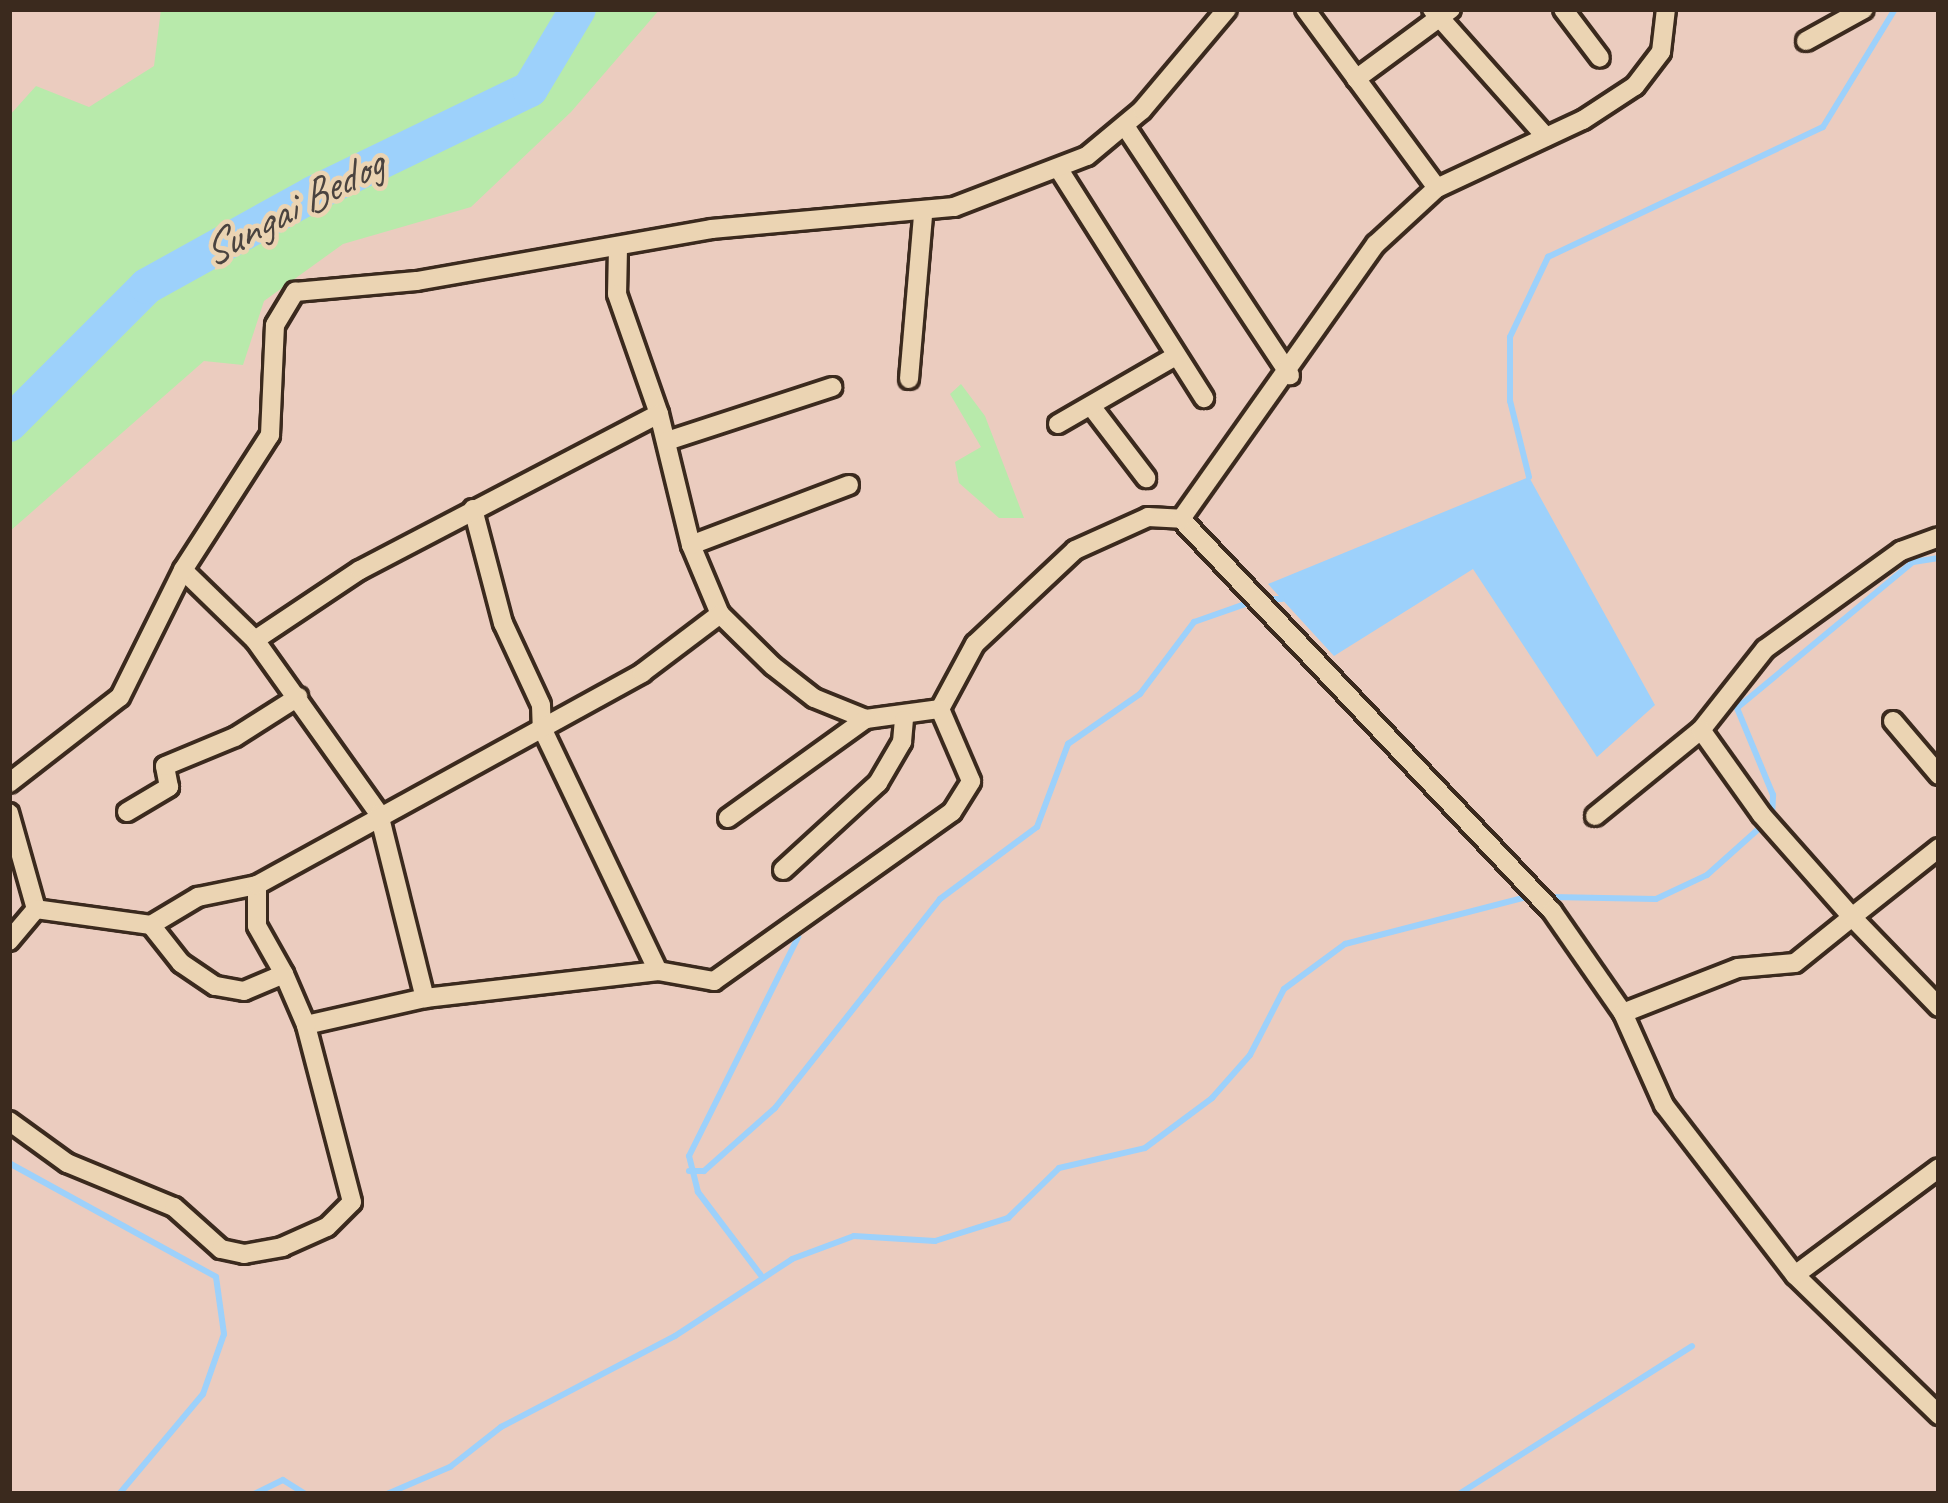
<!DOCTYPE html>
<html>
<head>
<meta charset="utf-8">
<style>
	body { margin:0 }
	#map { position:relative; width:1948px; height:1503px; overflow:hidden; background:#ebccbf; font-family:Caveat,sans-serif }
	div>[style] { position:absolute }
	[style*='--x'] { left:calc(var(--x)*1px); top:calc(var(--y)*1px); width:calc(var(--w)*1px); rotate:calc(var(--a)*1deg) }
	.green>* { inset:0; background:#b8eaab }
	.water>* { inset:0; background:#9dd1fb }
	.stream>* { height:6px; margin:-3px; padding:0 3px; transform-origin:3px; border-radius:3px; background:#9dd1fb }
	.river>* { height:36px; margin:-18px; padding:0 18px; transform-origin:18px; border-radius:18px; background:#9dd1fb }
	.roads { filter:drop-shadow(3px 0 #3b2a1e) drop-shadow(-3px 0 #3b2a1e) drop-shadow(0 3px #3b2a1e) drop-shadow(0 -3px #3b2a1e) }
	.street>* { height:18px; margin:-9px; padding:0 9px; transform-origin:9px; border-radius:9px; background:#ebd4b3 }
	span { translate:-50% -50%; white-space:nowrap; text-align:center; line-height:1.15; -webkit-text-stroke:9px #ebd4b3; paint-order:stroke }
	.water-label { font-size:45px; color:#4a433f; font-style:italic }
	.frame { position:absolute; inset:0; border:12px solid #3b2a1e; pointer-events:none }
</style>
</head>
<body>
<div id="map">
	<div class="green">
		<i style="clip-path:polygon(161px 9px,660px 9px,571px 112px,471px 207px,343px 244px,264px 301px,243px 365px,204px 361px,9px 532px,9px 116px,36px 86px,89px 107px,154px 66px)"></i>
		<i style="clip-path:polygon(961px 384px,985px 416px,1024px 518px,999px 518px,959px 483px,955px 462px,981px 447px,950px 394px)"></i>
	</div>
	<div class="water">
		<i style="clip-path:polygon(1529px 477px,1655px 705px,1597px 757px,1473px 569px,1334px 656px,1268px 584px)"></i>
	</div>
	<div class="stream">
		<i style="--x:1529;--y:477;--w:78;--a:-104"></i>
		<i style="--x:1510;--y:401;--w:64;--a:-90"></i>
		<i style="--x:1510;--y:337;--w:89;--a:-64.6"></i>
		<i style="--x:1548;--y:257;--w:304;--a:-25.3"></i>
		<i style="--x:1823;--y:127;--w:138;--a:-58.6"></i>
		<i style="--x:1270;--y:599;--w:12;--a:0"></i>
		<i style="--x:1772;--y:816;--w:21;--a:-87"></i>
		<i style="--x:1773;--y:795;--w:94;--a:-112.5"></i>
		<i style="--x:1737;--y:708;--w:229;--a:-39.7"></i>
		<i style="--x:1913;--y:562;--w:26;--a:-9"></i>
		<i style="--x:1551;--y:897;--w:105;--a:1.1"></i>
		<i style="--x:1656;--y:899;--w:56;--a:-25.2"></i>
		<i style="--x:1707;--y:875;--w:75;--a:-41.8"></i>
		<i style="--x:9;--y:1163;--w:236;--a:28.8"></i>
		<i style="--x:216;--y:1277;--w:58;--a:82"></i>
		<i style="--x:224;--y:1334;--w:64;--a:109.3"></i>
		<i style="--x:203;--y:1394;--w:131;--a:130"></i>
		<i style="--x:689;--y:1171;--w:15;--a:0"></i>
		<i style="--x:704;--y:1171;--w:95;--a:-41.6"></i>
		<i style="--x:775;--y:1108;--w:266;--a:-51.7"></i>
		<i style="--x:940;--y:899;--w:121;--a:-36.6"></i>
		<i style="--x:1037;--y:827;--w:89;--a:-69.5"></i>
		<i style="--x:1068;--y:744;--w:88;--a:-34.8"></i>
		<i style="--x:1140;--y:694;--w:90;--a:-53.1"></i>
		<i style="--x:1194;--y:622;--w:57;--a:-19.4"></i>
		<i style="--x:763;--y:1278;--w:108;--a:-127.1"></i>
		<i style="--x:698;--y:1192;--w:37;--a:-104"></i>
		<i style="--x:689;--y:1156;--w:245;--a:-63.5"></i>
		<i style="--x:254;--y:1494;--w:32;--a:-26"></i>
		<i style="--x:283;--y:1480;--w:26;--a:32"></i>
		<i style="--x:387;--y:1494;--w:69;--a:-23.2"></i>
		<i style="--x:450;--y:1467;--w:65;--a:-38.1"></i>
		<i style="--x:501;--y:1427;--w:196;--a:-27.6"></i>
		<i style="--x:675;--y:1336;--w:140;--a:-33.3"></i>
		<i style="--x:792;--y:1259;--w:66;--a:-20.4"></i>
		<i style="--x:854;--y:1236;--w:81;--a:3.5"></i>
		<i style="--x:935;--y:1241;--w:77;--a:-17.5"></i>
		<i style="--x:1008;--y:1218;--w:71;--a:-44.4"></i>
		<i style="--x:1059;--y:1168;--w:88;--a:-13.1"></i>
		<i style="--x:1145;--y:1148;--w:84;--a:-36.7"></i>
		<i style="--x:1212;--y:1098;--w:57;--a:-48.5"></i>
		<i style="--x:1250;--y:1055;--w:74;--a:-62.7"></i>
		<i style="--x:1284;--y:989;--w:76;--a:-36.4"></i>
		<i style="--x:1345;--y:944;--w:188;--a:-14.5"></i>
		<i style="--x:1459;--y:1494;--w:276;--a:-32.4"></i>
	</div>
	<div class="river">
		<i style="--x:9;--y:424;--w:195;--a:-45"></i>
		<i style="--x:147;--y:286;--w:190;--a:-29"></i>
		<i style="--x:313;--y:194;--w:241;--a:-25.8"></i>
		<i style="--x:530;--y:89;--w:93;--a:-59"></i>
	</div>
	<div class="roads">
		<div class="street">
			<i style="--x:1305;--y:9;--w:222;--a:53.6"></i>
			<i style="--x:1432;--y:9;--w:171;--a:48.3"></i>
			<i style="--x:1563;--y:9;--w:61;--a:52.9"></i>
			<i style="--x:1806;--y:41;--w:66;--a:-28.9"></i>
			<i style="--x:1356;--y:79;--w:118;--a:-36.4"></i>
			<i style="--x:1125;--y:126;--w:299;--a:56.5"></i>
			<i style="--x:1060;--y:171;--w:269;--a:57.6"></i>
			<i style="--x:618;--y:248;--w:46;--a:91.2"></i>
			<i style="--x:617;--y:294;--w:127;--a:70.7"></i>
			<i style="--x:659;--y:414;--w:135;--a:76.3"></i>
			<i style="--x:691;--y:545;--w:75;--a:67.2"></i>
			<i style="--x:720;--y:614;--w:74;--a:44.5"></i>
			<i style="--x:773;--y:666;--w:52;--a:38"></i>
			<i style="--x:814;--y:698;--w:56;--a:22"></i>
			<i style="--x:866;--y:719;--w:75;--a:-7.7"></i>
			<i style="--x:940;--y:709;--w:74;--a:-61.7"></i>
			<i style="--x:975;--y:644;--w:137;--a:-43.2"></i>
			<i style="--x:1075;--y:550;--w:80;--a:-24.3"></i>
			<i style="--x:1148;--y:517;--w:33;--a:3"></i>
			<i style="--x:1181;--y:519;--w:540;--a:46.58"></i>
			<i style="--x:1552;--y:911;--w:124;--a:55.2"></i>
			<i style="--x:1623;--y:1013;--w:101;--a:66"></i>
			<i style="--x:1664;--y:1105;--w:215;--a:52.4"></i>
			<i style="--x:1795;--y:1275;--w:201;--a:44.2"></i>
			<i style="--x:909;--y:379;--w:165;--a:-85.1"></i>
			<i style="--x:1091;--y:406;--w:91;--a:52.6"></i>
			<i style="--x:1058;--y:424;--w:136;--a:-30"></i>
			<i style="--x:667;--y:441;--w:174;--a:-18.1"></i>
			<i style="--x:473;--y:509;--w:118;--a:75.3"></i>
			<i style="--x:503;--y:623;--w:90;--a:65.1"></i>
			<i style="--x:541;--y:705;--w:23;--a:88"></i>
			<i style="--x:542;--y:728;--w:269;--a:64.5"></i>
			<i style="--x:1181;--y:519;--w:337;--a:-54.7"></i>
			<i style="--x:1376;--y:244;--w:83;--a:-42.6"></i>
			<i style="--x:1437;--y:188;--w:161;--a:-25"></i>
			<i style="--x:1583;--y:120;--w:62;--a:-33.2"></i>
			<i style="--x:1635;--y:86;--w:43;--a:-52.6"></i>
			<i style="--x:1661;--y:52;--w:43;--a:-83.4"></i>
			<i style="--x:691;--y:545;--w:169;--a:-20.8"></i>
			<i style="--x:183;--y:570;--w:100;--a:44.2"></i>
			<i style="--x:255;--y:640;--w:214;--a:54.5"></i>
			<i style="--x:379;--y:814;--w:190;--a:76"></i>
			<i style="--x:255;--y:640;--w:126;--a:-33.7"></i>
			<i style="--x:360;--y:570;--w:337;--a:-27.6"></i>
			<i style="--x:1893;--y:721;--w:71;--a:49.6"></i>
			<i style="--x:9;--y:783;--w:140;--a:-37.8"></i>
			<i style="--x:120;--y:697;--w:142;--a:-63.6"></i>
			<i style="--x:183;--y:570;--w:161;--a:-57.2"></i>
			<i style="--x:270;--y:435;--w:110;--a:-87.4"></i>
			<i style="--x:275;--y:325;--w:39;--a:-59"></i>
			<i style="--x:295;--y:292;--w:122;--a:-5.2"></i>
			<i style="--x:417;--y:281;--w:300;--a:-10"></i>
			<i style="--x:712;--y:229;--w:243;--a:-5.2"></i>
			<i style="--x:954;--y:207;--w:142;--a:-21"></i>
			<i style="--x:1087;--y:156;--w:72;--a:-39.9"></i>
			<i style="--x:1142;--y:110;--w:132;--a:-49.9"></i>
			<i style="--x:127;--y:812;--w:49;--a:-30.8"></i>
			<i style="--x:169;--y:787;--w:21;--a:-101"></i>
			<i style="--x:165;--y:766;--w:76;--a:-22.5"></i>
			<i style="--x:235;--y:737;--w:75;--a:-32.4"></i>
			<i style="--x:9;--y:813;--w:100;--a:74.3"></i>
			<i style="--x:36;--y:909;--w:42;--a:130.2"></i>
			<i style="--x:1595;--y:816;--w:136;--a:-39.1"></i>
			<i style="--x:1701;--y:730;--w:103;--a:-51.7"></i>
			<i style="--x:1765;--y:649;--w:168;--a:-35.8"></i>
			<i style="--x:1901;--y:551;--w:40;--a:-20.2"></i>
			<i style="--x:728;--y:818;--w:170;--a:-35.7"></i>
			<i style="--x:1939;--y:848;--w:111;--a:141.6"></i>
			<i style="--x:1852;--y:917;--w:125;--a:46"></i>
			<i style="--x:783;--y:870;--w:129;--a:-42.5"></i>
			<i style="--x:878;--y:783;--w:48;--a:-59.7"></i>
			<i style="--x:902;--y:742;--w:22;--a:-85"></i>
			<i style="--x:257;--y:885;--w:41;--a:90"></i>
			<i style="--x:257;--y:926;--w:55;--a:60.6"></i>
			<i style="--x:151;--y:925;--w:55;--a:-30.8"></i>
			<i style="--x:198;--y:897;--w:60;--a:-11.5"></i>
			<i style="--x:257;--y:885;--w:440;--a:-28.8"></i>
			<i style="--x:642;--y:673;--w:98;--a:-37.1"></i>
			<i style="--x:1623;--y:1013;--w:123;--a:-21.4"></i>
			<i style="--x:1738;--y:968;--w:57;--a:-5"></i>
			<i style="--x:1795;--y:963;--w:73;--a:-38.9"></i>
			<i style="--x:1852;--y:917;--w:137;--a:-131.5"></i>
			<i style="--x:1761;--y:814;--w:103;--a:-125.5"></i>
			<i style="--x:306;--y:1025;--w:122;--a:-12.8"></i>
			<i style="--x:425;--y:998;--w:235;--a:-6.6"></i>
			<i style="--x:658;--y:971;--w:57;--a:10.1"></i>
			<i style="--x:714;--y:981;--w:292;--a:-35.4"></i>
			<i style="--x:952;--y:812;--w:36;--a:-58"></i>
			<i style="--x:971;--y:781;--w:78;--a:-113.3"></i>
			<i style="--x:9;--y:1121;--w:72;--a:35.9"></i>
			<i style="--x:67;--y:1163;--w:116;--a:22.4"></i>
			<i style="--x:174;--y:1207;--w:63;--a:41.8"></i>
			<i style="--x:221;--y:1249;--w:24;--a:12"></i>
			<i style="--x:244;--y:1254;--w:39;--a:-10"></i>
			<i style="--x:282;--y:1247;--w:49;--a:-24"></i>
			<i style="--x:327;--y:1227;--w:35;--a:-45"></i>
			<i style="--x:352;--y:1202;--w:183;--a:-104.6"></i>
			<i style="--x:306;--y:1025;--w:56;--a:-113.3"></i>
			<i style="--x:284;--y:974;--w:43;--a:157"></i>
			<i style="--x:244;--y:991;--w:29;--a:-170"></i>
			<i style="--x:215;--y:986;--w:41;--a:-145.9"></i>
			<i style="--x:181;--y:963;--w:48;--a:-128.3"></i>
			<i style="--x:151;--y:925;--w:116;--a:-172.1"></i>
			<i style="--x:1795;--y:1275;--w:179;--a:-36.6"></i>
		</div>
	</div>
	<div class="water-label">
		<span style="left:292px;top:208px;rotate:-28deg">Sungai Bedog</span>
	</div>
	<div class="frame"></div>
</div>
</body>
</html>
